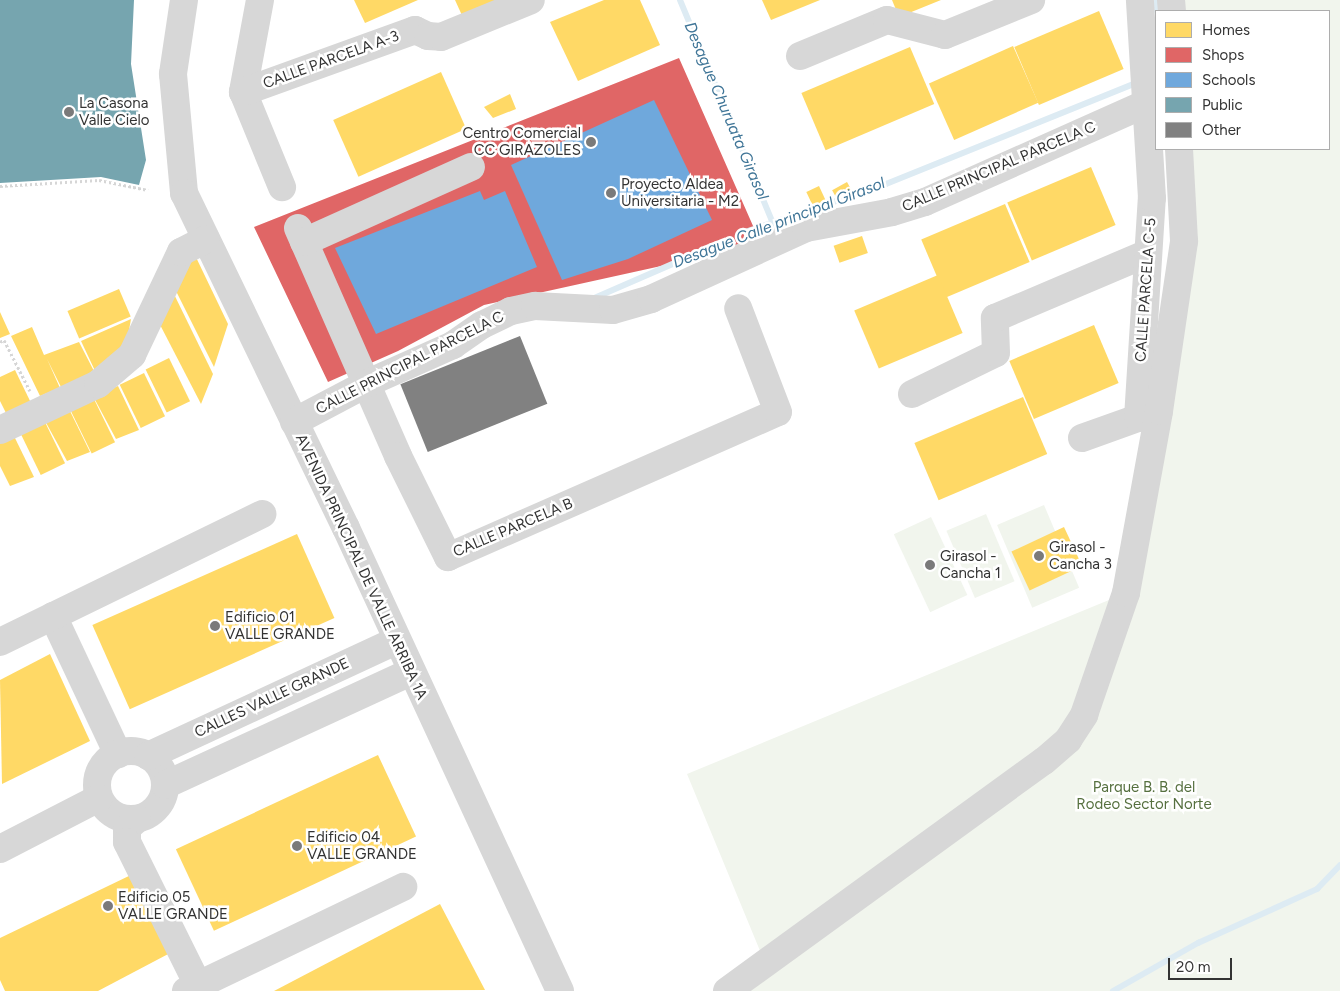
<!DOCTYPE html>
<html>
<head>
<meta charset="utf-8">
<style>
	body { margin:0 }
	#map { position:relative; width:1340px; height:991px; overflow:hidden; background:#fff; font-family:Figtree,sans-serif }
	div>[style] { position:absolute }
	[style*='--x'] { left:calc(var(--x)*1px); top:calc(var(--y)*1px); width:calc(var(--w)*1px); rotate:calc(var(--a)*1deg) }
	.green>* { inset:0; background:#f1f5ed; transform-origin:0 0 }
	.homes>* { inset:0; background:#ffd966; transform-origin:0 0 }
	.shops>* { inset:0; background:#e06666 }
	.schools>* { inset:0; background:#6fa8dc }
	.public>* { inset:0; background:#76a5af }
	.stream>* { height:6px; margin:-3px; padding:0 3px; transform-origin:3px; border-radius:3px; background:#ddebf3 }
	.building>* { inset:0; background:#818181; transform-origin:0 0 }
	.path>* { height:3px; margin-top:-1.5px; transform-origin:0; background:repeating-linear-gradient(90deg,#d6d6d6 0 2.5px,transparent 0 5px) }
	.minor>* { height:28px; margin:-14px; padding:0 14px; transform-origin:14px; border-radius:14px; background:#d7d7d7 }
	.minor>.ring { margin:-14px; padding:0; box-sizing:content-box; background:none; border:28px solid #d7d7d7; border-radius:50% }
	.dots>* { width:14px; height:14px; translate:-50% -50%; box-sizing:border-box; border:2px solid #fff; border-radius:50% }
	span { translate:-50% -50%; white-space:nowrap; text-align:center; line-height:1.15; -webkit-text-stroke:5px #fff; paint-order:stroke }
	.street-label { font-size:15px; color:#333 }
	.poi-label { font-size:15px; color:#333 }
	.left { translate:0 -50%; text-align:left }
	.right { translate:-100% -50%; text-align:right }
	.park-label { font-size:15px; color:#56703f }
	.water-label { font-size:16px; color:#3f7597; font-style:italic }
	.legend { position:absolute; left:1155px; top:10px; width:175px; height:140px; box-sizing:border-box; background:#fff; border:1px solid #adadad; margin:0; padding:6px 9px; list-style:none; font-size:15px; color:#333 }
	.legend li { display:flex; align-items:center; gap:10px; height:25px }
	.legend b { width:25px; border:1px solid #adadad }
	.scale { position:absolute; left:1168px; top:958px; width:64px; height:22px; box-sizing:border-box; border:2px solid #333; border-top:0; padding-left:6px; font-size:15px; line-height:18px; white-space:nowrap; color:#333; -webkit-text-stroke:4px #fff; paint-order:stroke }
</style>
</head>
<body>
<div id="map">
	<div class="green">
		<i style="clip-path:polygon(1171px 0,1340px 0,1340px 991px,727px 991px,765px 963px,687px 774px,1126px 593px,1175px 225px,1175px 149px,1329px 149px,1329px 11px,1172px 11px)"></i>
		<i style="left:1044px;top:505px;width:90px;height:51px;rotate:67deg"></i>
		<i style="left:986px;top:514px;width:73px;height:43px;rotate:67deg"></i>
		<i style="left:931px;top:517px;width:86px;height:41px;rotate:65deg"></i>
	</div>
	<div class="homes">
		<i style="clip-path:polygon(354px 0,418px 0,365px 23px)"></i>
		<i style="clip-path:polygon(455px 0,513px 0,465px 22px)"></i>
		<i style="clip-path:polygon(604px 0,640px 0,660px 45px,578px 81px,550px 22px)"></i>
		<i style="clip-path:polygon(762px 0,820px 0,771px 20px)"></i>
		<i style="clip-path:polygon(892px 0,941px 0,899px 17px)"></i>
		<i style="left:1099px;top:11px;width:63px;height:92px;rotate:67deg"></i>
		<i style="left:1013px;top:46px;width:62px;height:92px;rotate:66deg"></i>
		<i style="left:910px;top:47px;width:62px;height:118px;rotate:67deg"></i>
		<i style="left:441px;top:72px;width:62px;height:118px;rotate:66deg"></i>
		<i style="clip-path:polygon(510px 94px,516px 109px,493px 118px,484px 107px)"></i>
		<i style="left:1091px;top:167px;width:63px;height:91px;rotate:67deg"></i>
		<i style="left:847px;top:182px;width:10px;height:17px;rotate:61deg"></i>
		<i style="left:819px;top:186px;width:17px;height:14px;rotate:65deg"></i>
		<i style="left:1005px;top:204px;width:63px;height:91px;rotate:67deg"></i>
		<i style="left:862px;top:236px;width:18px;height:30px;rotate:71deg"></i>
		<i style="clip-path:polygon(193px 251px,228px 324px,214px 367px,172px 283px)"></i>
		<i style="left:938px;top:275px;width:63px;height:91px;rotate:67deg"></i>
		<i style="clip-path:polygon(170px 286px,213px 374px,201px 404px,156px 317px)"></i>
		<i style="left:119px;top:289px;width:30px;height:56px;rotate:67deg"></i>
		<i style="clip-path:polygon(0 312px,10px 334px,0 338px)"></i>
		<i style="clip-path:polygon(131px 319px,125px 353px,96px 373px,81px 341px)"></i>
		<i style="left:1094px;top:325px;width:63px;height:92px;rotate:67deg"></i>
		<i style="clip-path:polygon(32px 327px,44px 355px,79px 342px,95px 373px,61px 387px,47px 359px,60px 388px,40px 396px,11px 336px)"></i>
		<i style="left:169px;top:358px;width:48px;height:26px;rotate:64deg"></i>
		<i style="clip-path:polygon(15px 370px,32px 405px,7px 415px,0 401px,0 377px)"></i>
		<i style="left:144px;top:373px;width:48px;height:27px;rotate:64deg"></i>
		<i style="clip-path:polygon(118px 386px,139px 430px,116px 439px,93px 396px)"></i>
		<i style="left:1023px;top:397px;width:62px;height:118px;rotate:67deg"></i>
		<i style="left:94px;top:399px;width:48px;height:26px;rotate:64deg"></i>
		<i style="clip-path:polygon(69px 409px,90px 452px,67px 461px,44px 419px)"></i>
		<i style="left:44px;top:420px;width:48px;height:27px;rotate:64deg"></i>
		<i style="clip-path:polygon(13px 434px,34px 477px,10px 486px,0 466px,0 439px)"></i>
		<i style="left:1064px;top:527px;width:43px;height:58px;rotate:65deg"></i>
		<i style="left:297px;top:534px;width:92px;height:224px;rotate:66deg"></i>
		<i style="clip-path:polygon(50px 654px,90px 741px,2px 784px,0 680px)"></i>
		<i style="left:378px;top:755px;width:90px;height:223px;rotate:65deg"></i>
		<i style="clip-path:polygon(133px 874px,172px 952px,98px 991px,5px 991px,0 980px,0 938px)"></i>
		<i style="clip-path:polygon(440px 904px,485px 990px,274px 991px)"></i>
	</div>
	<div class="shops">
		<i style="clip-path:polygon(679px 58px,761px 244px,484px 305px,398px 351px,328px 382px,254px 227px)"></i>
	</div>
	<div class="schools">
		<i style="clip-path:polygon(654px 100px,712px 220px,628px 259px,562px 280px,511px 165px)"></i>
		<i style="clip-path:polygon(480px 191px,484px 200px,505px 191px,537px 267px,376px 334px,335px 248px)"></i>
	</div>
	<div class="public">
		<i style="clip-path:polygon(0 0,134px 0,131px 64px,146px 160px,139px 185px,101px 177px,0 183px)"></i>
	</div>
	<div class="stream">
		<i style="--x:680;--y:0;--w:242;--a:67.4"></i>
		<i style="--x:1157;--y:0;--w:11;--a:90"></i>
		<i style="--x:748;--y:231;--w:146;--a:-18.8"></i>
		<i style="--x:886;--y:184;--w:272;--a:-22"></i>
		<i style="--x:592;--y:299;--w:100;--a:-23.5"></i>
		<i style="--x:1113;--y:991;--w:98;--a:-29.5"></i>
		<i style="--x:1198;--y:943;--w:131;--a:-24.4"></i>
		<i style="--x:1317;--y:889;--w:33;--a:-46"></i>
	</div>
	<div class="building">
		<i style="left:520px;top:336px;width:73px;height:129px;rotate:68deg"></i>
	</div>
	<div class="path">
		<i style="--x:0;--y:186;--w:99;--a:-3.5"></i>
		<i style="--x:99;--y:180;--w:50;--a:11.5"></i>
		<i style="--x:0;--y:342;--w:4;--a:-27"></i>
		<i style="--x:4;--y:340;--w:57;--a:63"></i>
	</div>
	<div class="minor">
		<i style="--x:184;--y:0;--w:75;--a:98.5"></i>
		<i style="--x:173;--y:74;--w:120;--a:84.7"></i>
		<i style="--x:184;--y:193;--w:372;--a:64.2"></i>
		<i style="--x:346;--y:528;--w:510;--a:65.19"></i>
		<i style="--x:260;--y:0;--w:94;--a:100.5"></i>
		<i style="--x:243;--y:92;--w:103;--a:67.7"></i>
		<i style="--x:1171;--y:0;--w:11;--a:85"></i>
		<i style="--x:800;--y:56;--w:94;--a:-22.5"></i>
		<i style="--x:887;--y:20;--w:60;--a:14.5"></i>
		<i style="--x:945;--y:35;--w:93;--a:-22.1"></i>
		<i style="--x:243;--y:92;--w:183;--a:-19.8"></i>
		<i style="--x:415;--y:30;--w:14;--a:25"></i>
		<i style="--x:428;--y:36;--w:13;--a:4"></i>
		<i style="--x:441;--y:37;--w:97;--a:-22.3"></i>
		<i style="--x:298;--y:228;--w:249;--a:66.3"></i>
		<i style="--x:398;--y:456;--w:113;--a:63.7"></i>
		<i style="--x:448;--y:557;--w:360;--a:-23.7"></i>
		<i style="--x:778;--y:412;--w:111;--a:-111"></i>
		<i style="--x:304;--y:242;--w:183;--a:-24.2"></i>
		<i style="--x:912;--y:394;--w:93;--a:-26"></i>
		<i style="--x:996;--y:353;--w:35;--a:-92"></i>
		<i style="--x:995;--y:318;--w:166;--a:-23"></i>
		<i style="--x:294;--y:422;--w:86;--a:-27.8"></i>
		<i style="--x:370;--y:382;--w:91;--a:-24"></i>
		<i style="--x:453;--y:345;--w:35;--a:-35"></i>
		<i style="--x:482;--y:325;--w:32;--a:-26"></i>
		<i style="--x:511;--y:311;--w:25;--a:-12"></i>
		<i style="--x:535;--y:306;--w:78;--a:2.9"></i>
		<i style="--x:613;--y:310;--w:40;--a:-16"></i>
		<i style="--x:651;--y:299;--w:170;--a:-24.6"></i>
		<i style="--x:806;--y:228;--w:87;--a:-10.5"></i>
		<i style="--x:892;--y:212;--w:34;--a:-17"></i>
		<i style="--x:925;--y:202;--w:243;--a:-24"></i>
		<i style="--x:0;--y:430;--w:108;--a:-25.1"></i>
		<i style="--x:98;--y:384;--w:45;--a:-40.5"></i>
		<i style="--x:132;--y:355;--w:114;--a:-64.6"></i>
		<i style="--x:181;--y:252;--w:28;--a:-27"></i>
		<i style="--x:1082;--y:438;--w:59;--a:-19.7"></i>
		<i style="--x:1138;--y:418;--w:220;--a:-86.4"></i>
		<i style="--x:1152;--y:198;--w:198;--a:-93.5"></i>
		<i style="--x:53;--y:616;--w:153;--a:64.8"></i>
		<i style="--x:0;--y:642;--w:292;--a:-26"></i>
		<i class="ring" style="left:97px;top:751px;width:40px;height:40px"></i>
		<i style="--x:148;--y:756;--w:273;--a:-24.9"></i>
		<i style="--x:165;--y:785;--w:271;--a:-24.7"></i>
		<i style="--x:137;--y:819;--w:13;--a:138"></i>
		<i style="--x:127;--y:828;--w:14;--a:90"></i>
		<i style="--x:127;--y:842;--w:166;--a:63.6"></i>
		<i style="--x:0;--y:849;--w:111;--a:-27.3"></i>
		<i style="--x:186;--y:991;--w:241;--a:-25.6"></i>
		<i style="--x:727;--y:991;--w:392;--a:-36"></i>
		<i style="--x:1044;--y:761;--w:32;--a:-41"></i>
		<i style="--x:1068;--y:740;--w:30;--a:-57"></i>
		<i style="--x:1084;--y:715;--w:129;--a:-71"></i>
		<i style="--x:1126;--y:593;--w:185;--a:-79.7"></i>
		<i style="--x:1159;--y:411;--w:172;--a:-81.6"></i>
		<i style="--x:1184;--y:241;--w:92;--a:-93.1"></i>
	</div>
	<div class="dots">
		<i style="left:69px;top:112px;background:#7a7a7a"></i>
		<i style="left:591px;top:142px;background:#7a7a7a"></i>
		<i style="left:611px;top:193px;background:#7a7a7a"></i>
		<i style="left:1039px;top:556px;background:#7a7a7a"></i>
		<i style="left:930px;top:565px;background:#7a7a7a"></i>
		<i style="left:215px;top:626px;background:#7a7a7a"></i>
		<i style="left:297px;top:846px;background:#7a7a7a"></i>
		<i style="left:108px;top:906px;background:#7a7a7a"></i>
	</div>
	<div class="street-label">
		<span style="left:331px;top:60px;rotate:-20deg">CALLE PARCELA A-3</span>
		<span style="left:999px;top:167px;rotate:-23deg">CALLE PRINCIPAL PARCELA C</span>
		<span style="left:1146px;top:290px;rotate:-86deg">CALLE PARCELA C-5</span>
		<span style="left:410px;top:363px;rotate:-27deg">CALLE PRINCIPAL PARCELA C</span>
		<span style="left:513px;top:528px;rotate:-23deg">CALLE PARCELA B</span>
		<span style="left:361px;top:567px;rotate:65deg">AVENIDA PRINCIPAL DE VALLE ARRIBA 1A</span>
		<span style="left:272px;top:698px;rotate:-25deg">CALLES VALLE GRANDE</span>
	</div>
	<div class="poi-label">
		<span class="left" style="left:79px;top:112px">La Casona<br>Valle Cielo</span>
		<span class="right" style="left:581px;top:142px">Centro Comercial<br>CC GIRAZOLES</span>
		<span class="left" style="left:621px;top:193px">Proyecto Aldea<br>Universitaria - M2</span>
		<span class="left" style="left:1049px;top:556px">Girasol -<br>Cancha 3</span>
		<span class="left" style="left:940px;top:565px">Girasol -<br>Cancha 1</span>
		<span class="left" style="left:225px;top:626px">Edificio 01<br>VALLE GRANDE</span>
		<span class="left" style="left:307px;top:846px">Edificio 04<br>VALLE GRANDE</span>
		<span class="left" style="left:118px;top:906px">Edificio 05<br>VALLE GRANDE</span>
	</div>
	<div class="park-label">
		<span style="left:1144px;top:796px">Parque B. B. del<br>Rodeo Sector Norte</span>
	</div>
	<div class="water-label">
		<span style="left:726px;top:111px;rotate:67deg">Desague Churuata Girasol</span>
		<span style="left:779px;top:223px;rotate:-21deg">Desague Calle principal Girasol</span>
	</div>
	<ul class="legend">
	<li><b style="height:14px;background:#ffd966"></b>Homes</li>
	<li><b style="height:14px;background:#e06666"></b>Shops</li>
	<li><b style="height:14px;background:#6fa8dc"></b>Schools</li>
	<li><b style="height:14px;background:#76a5af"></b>Public</li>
	<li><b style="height:14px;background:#818181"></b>Other</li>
	</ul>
	<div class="scale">20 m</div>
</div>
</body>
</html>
